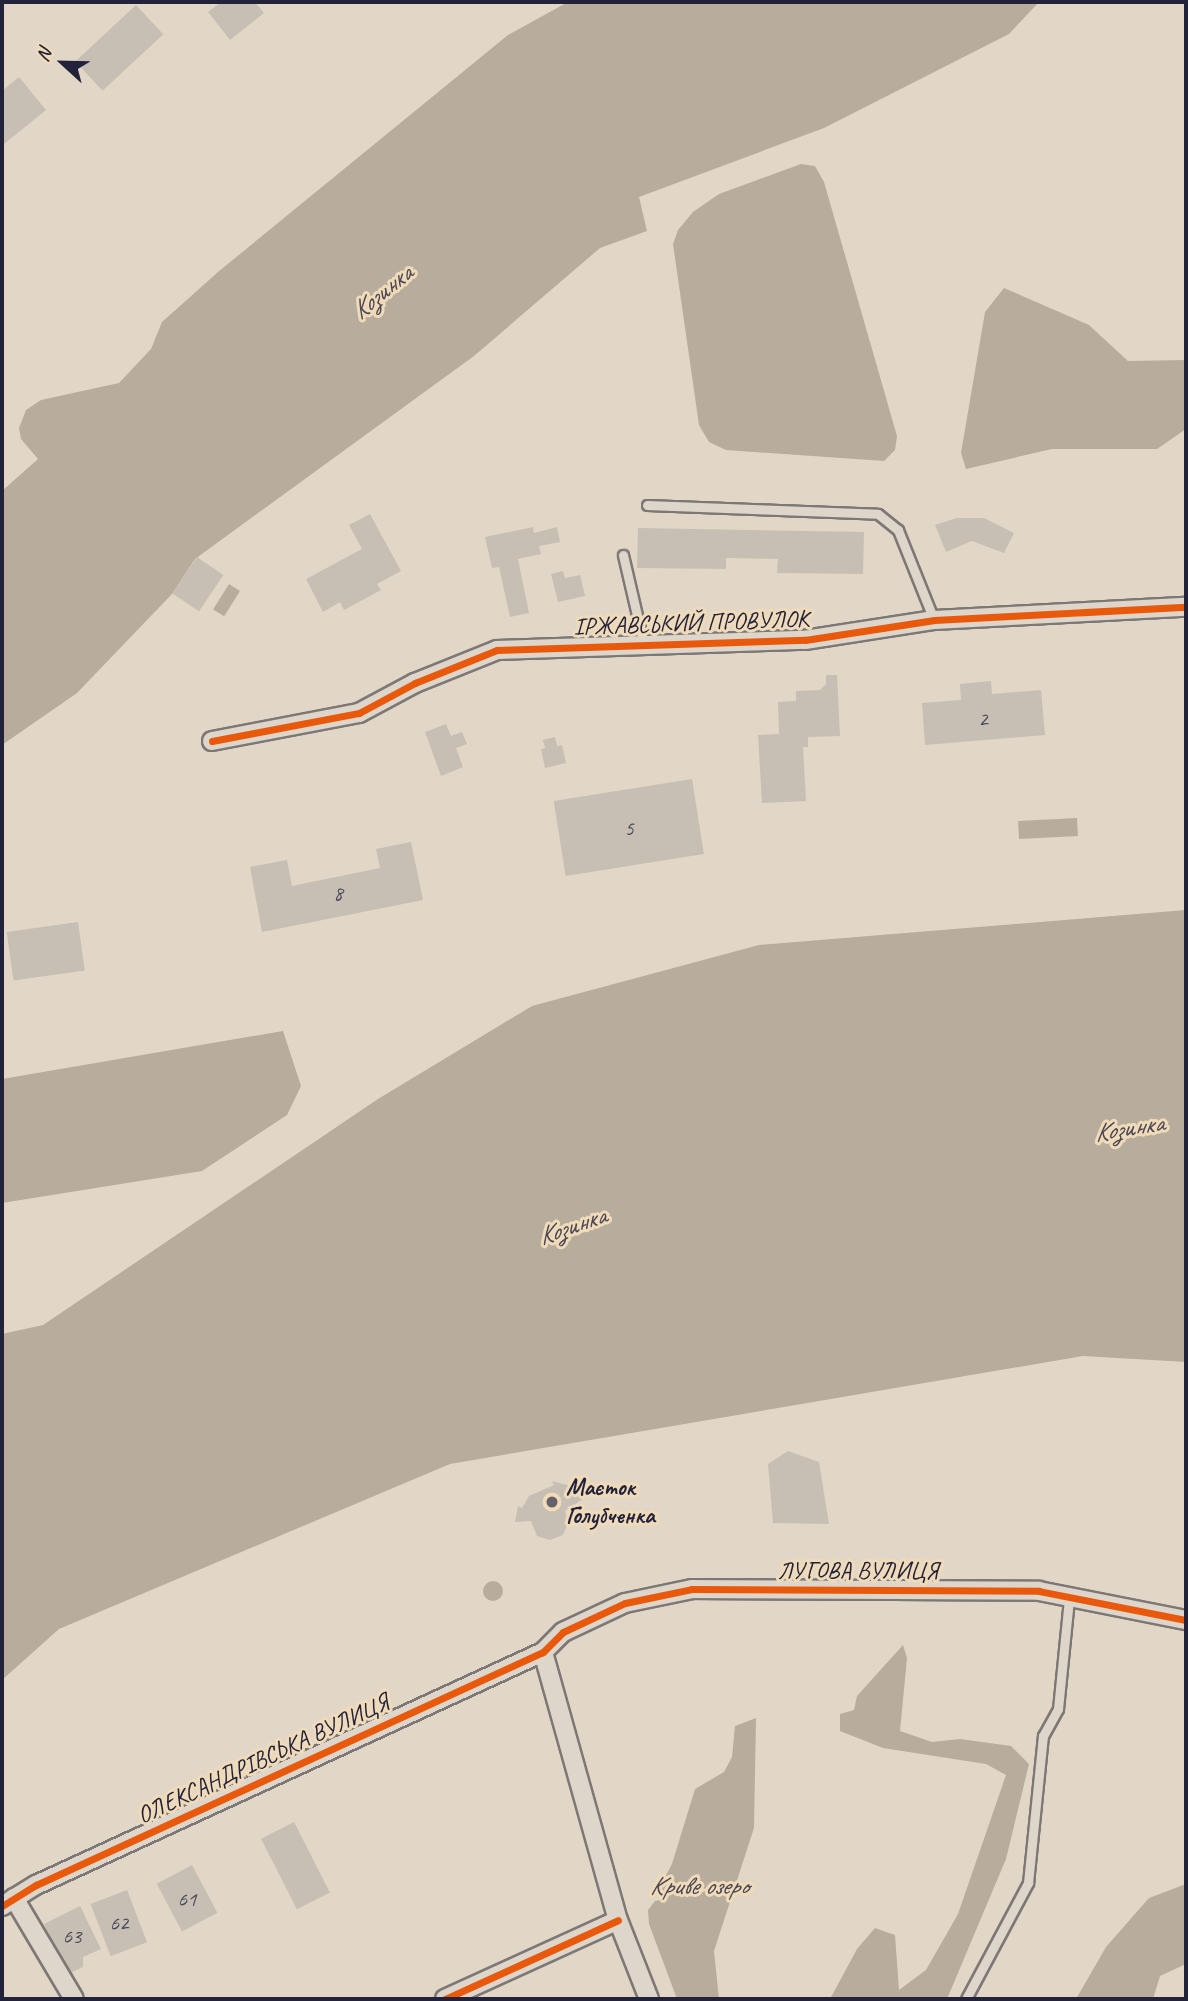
<!DOCTYPE html>
<html>
<head>
<meta charset="utf-8">
<style>
	body { margin:0 }
	#map { position:relative; width:1188px; height:2001px; overflow:hidden; background:#e2d7c6; font-family:Caveat,sans-serif }
	div>[style] { position:absolute }
	[style*='--x'] { left:calc(var(--x)*1px); top:calc(var(--y)*1px); width:calc(var(--w)*1px); rotate:calc(var(--a)*1deg) }
	.water>* { inset:0; background:#b8ac9d; transform-origin:0 0 }
	.round { border-radius:50% }
	.building>* { inset:0; background:#c7bfb4; transform-origin:0 0 }
	.roads { filter:drop-shadow(2px 0 #7d7875) drop-shadow(-2px 0 #7d7875) drop-shadow(0 2px #7d7875) drop-shadow(0 -2px #7d7875) }
	.lane>* { height:9px; margin:-4.5px; padding:0 4.5px; transform-origin:4.5px; border-radius:4.5px; background:#ded6ca }
	.street>* { height:18px; margin:-9px; padding:0 9px; transform-origin:9px; border-radius:9px; background:#ded6ca }
	.cycleway>* { height:7px; margin:-3.5px; padding:0 3.5px; transform-origin:3.5px; border-radius:3.5px; background:#e8590c }
	.dots>* { width:19px; height:19px; translate:-50% -50%; box-sizing:border-box; border:4px solid #efdab9; border-radius:50% }
	span { translate:-50% -50%; white-space:nowrap; text-align:center; line-height:1.15; -webkit-text-stroke:6px #efdab9; paint-order:stroke }
	.number-label { font-size:21px; color:#4b4959 }
	.number-label span { -webkit-text-stroke-width:0 }
	.street-label { font-size:24px; color:#22223b }
	.poi-label { font-size:24px; color:#22223b; font-weight:700 }
	.left { translate:0 -50%; text-align:left }
	.water-label { font-size:26px; color:#4a4653; font-style:italic }
	.frame { position:absolute; inset:0; border:4px solid #22223b; pointer-events:none }
	.north { position:absolute; left:28px; top:28px; width:70px; height:70px; -webkit-text-stroke:5px #efdab9; paint-order:stroke; rotate:292deg; font-size:19px; font-weight:700; line-height:28px; text-align:center; color:#22223b }
	.north::after { content:''; display:block; margin:auto; width:24px; height:32px; background:#22223b; clip-path:polygon(50% 0,100% 100%,50% 72%,0 100%) }
</style>
</head>
<body>
<div id="map">
	<div class="water">
		<i style="clip-path:polygon(568px 2px,1039px 2px,1009px 34px,824px 128px,639px 197px,647px 231px,600px 248px,474px 356px,195px 559px,172px 594px,77px 693px,2px 745px,2px 491px,38px 459px,21px 439px,19px 428px,26px 410px,41px 400px,119px 383px,151px 349px,162px 322px,218px 272px,508px 35px)"></i>
		<i style="clip-path:polygon(801px 164px,815px 166px,824px 182px,897px 436px,895px 450px,884px 461px,726px 450px,709px 442px,699px 425px,673px 244px,678px 230px,693px 212px,719px 194px)"></i>
		<i style="clip-path:polygon(1004px 288px,1089px 325px,1128px 361px,1186px 360px,1186px 429px,1157px 449px,1052px 449px,966px 469px,961px 453px,985px 312px)"></i>
		<i style="left:229px;top:584px;width:13px;height:30px;rotate:32deg"></i>
		<i style="left:1077px;top:818px;width:18px;height:59px;rotate:87deg"></i>
		<i style="clip-path:polygon(1186px 910px,1186px 1362px,1083px 1356px,450px 1464px,59px 1629px,2px 1680px,2px 1334px,43px 1325px,378px 1099px,532px 1006px,759px 945px)"></i>
		<i style="clip-path:polygon(283px 1031px,301px 1086px,287px 1115px,202px 1171px,2px 1203px,2px 1079px)"></i>
		<i class="round" style="left:483px;top:1581px;width:20px;height:20px"></i>
		<i style="clip-path:polygon(903px 1645px,907px 1658px,900px 1731px,932px 1742px,960px 1739px,1011px 1746px,1029px 1764px,1006px 1859px,947px 1999px,830px 1999px,857px 1949px,875px 1928px,895px 1935px,899px 1990px,926px 1970px,958px 1914px,1006px 1775px,986px 1764px,883px 1748px,840px 1731px,840px 1714px,854px 1710px,857px 1696px)"></i>
		<i style="clip-path:polygon(756px 1718px,754px 1828px,714px 1951px,719px 1999px,677px 1999px,649px 1924px,648px 1910px,655px 1901px,665px 1899px,666px 1894px,660px 1887px,672px 1864px,695px 1789px,724px 1772px,732px 1757px,735px 1726px)"></i>
		<i style="clip-path:polygon(1186px 1884px,1186px 1964px,1160px 1976px,1153px 1999px,1076px 1999px,1106px 1947px,1149px 1898px)"></i>
	</div>
	<div class="building">
		<i style="clip-path:polygon(221px 2px,255px 2px,264px 13px,230px 40px,208px 12px)"></i>
		<i style="left:136px;top:5px;width:40px;height:83px;rotate:47deg"></i>
		<i style="clip-path:polygon(19px 77px,46px 110px,4px 144px,2px 91px)"></i>
		<i style="clip-path:polygon(370px 514px,401px 571px,377px 584px,381px 590px,344px 610px,340px 602px,323px 612px,306px 579px,362px 549px,349px 525px)"></i>
		<i style="clip-path:polygon(957px 518px,984px 518px,1014px 533px,1004px 553px,972px 541px,946px 552px,935px 525px)"></i>
		<i style="clip-path:polygon(533px 527px,534px 533px,557px 527px,560px 542px,539px 546px,541px 554px,518px 559px,529px 613px,510px 617px,499px 567px,492px 568px,485px 537px)"></i>
		<i style="clip-path:polygon(638px 528px,864px 532px,863px 574px,777px 573px,778px 559px,726px 558px,726px 569px,637px 568px)"></i>
		<i style="left:197px;top:557px;width:32px;height:44px;rotate:34deg"></i>
		<i style="clip-path:polygon(563px 571px,565px 578px,580px 575px,585px 596px,558px 602px,551px 574px)"></i>
		<i style="clip-path:polygon(826px 675px,837px 675px,840px 736px,808px 737px,808px 747px,803px 747px,806px 801px,762px 803px,758px 735px,779px 734px,778px 702px,796px 701px,796px 691px,820px 690px,826px 684px)"></i>
		<i style="clip-path:polygon(991px 681px,992px 694px,1041px 690px,1045px 735px,925px 745px,922px 703px,961px 700px,960px 684px)"></i>
		<i style="clip-path:polygon(446px 724px,451px 736px,462px 732px,467px 744px,456px 748px,463px 767px,441px 776px,425px 732px)"></i>
		<i style="clip-path:polygon(555px 737px,557px 746px,562px 745px,566px 763px,545px 768px,541px 749px,545px 748px,543px 740px)"></i>
		<i style="left:692px;top:779px;width:76px;height:140px;rotate:81deg"></i>
		<i style="clip-path:polygon(411px 842px,423px 900px,262px 932px,250px 867px,287px 860px,292px 886px,380px 868px,376px 849px)"></i>
		<i style="left:78px;top:922px;width:49px;height:72px;rotate:82deg"></i>
		<i style="clip-path:polygon(788px 1451px,819px 1462px,829px 1524px,773px 1523px,768px 1464px)"></i>
		<i style="clip-path:polygon(552px 1481px,575px 1487px,583px 1499px,565px 1511px,568px 1523px,563px 1535px,550px 1540px,537px 1536px,531px 1521px,515px 1522px,518px 1506px,522px 1508px,529px 1496px,554px 1485px)"></i>
		<i style="left:294px;top:1822px;width:79px;height:37px;rotate:63deg"></i>
		<i style="left:192px;top:1865px;width:54px;height:40px;rotate:62deg"></i>
		<i style="left:127px;top:1890px;width:56px;height:39px;rotate:69deg"></i>
		<i style="clip-path:polygon(80px 1906px,101px 1949px,83px 1957px,83px 1967px,68px 1974px,44px 1924px)"></i>
	</div>
	<div class="roads">
		<div class="lane">
			<i style="--x:647;--y:505;--w:231;--a:2.2"></i>
			<i style="--x:878;--y:514;--w:26;--a:39"></i>
			<i style="--x:898;--y:530;--w:97;--a:68.2"></i>
			<i style="--x:623;--y:555;--w:92;--a:76.9"></i>
			<i style="--x:966;--y:1999;--w:132;--a:-61.9"></i>
			<i style="--x:1028;--y:1883;--w:148;--a:-84.2"></i>
			<i style="--x:1043;--y:1736;--w:31;--a:-61"></i>
			<i style="--x:1058;--y:1709;--w:111;--a:-84.3"></i>
		</div>
		<div class="street">
			<i style="--x:212;--y:741;--w:150;--a:-10.8"></i>
			<i style="--x:359;--y:713;--w:64;--a:-28.2"></i>
			<i style="--x:415;--y:683;--w:88;--a:-21.9"></i>
			<i style="--x:497;--y:650;--w:308;--a:-1.9"></i>
			<i style="--x:805;--y:640;--w:131;--a:-8.8"></i>
			<i style="--x:934;--y:620;--w:252;--a:-3"></i>
			<i style="--x:543;--y:1652;--w:278;--a:74.4"></i>
			<i style="--x:618;--y:1920;--w:85;--a:68.6"></i>
			<i style="--x:14;--y:1898;--w:117;--a:59.3"></i>
			<i style="--x:2;--y:1906;--w:40;--a:-32"></i>
			<i style="--x:36;--y:1885;--w:558;--a:-24.68"></i>
			<i style="--x:543;--y:1652;--w:28;--a:-45"></i>
			<i style="--x:563;--y:1632;--w:68;--a:-25.1"></i>
			<i style="--x:625;--y:1603;--w:68;--a:-11.8"></i>
			<i style="--x:692;--y:1589;--w:347;--a:0.3"></i>
			<i style="--x:1039;--y:1591;--w:150;--a:11.2"></i>
			<i style="--x:445;--y:1999;--w:190;--a:-24.5"></i>
		</div>
	</div>
	<div class="cycleway">
		<i style="--x:212;--y:741;--w:150;--a:-10.8"></i>
		<i style="--x:359;--y:713;--w:64;--a:-28.2"></i>
		<i style="--x:415;--y:683;--w:88;--a:-21.9"></i>
		<i style="--x:497;--y:650;--w:308;--a:-1.9"></i>
		<i style="--x:805;--y:640;--w:131;--a:-8.8"></i>
		<i style="--x:934;--y:620;--w:252;--a:-3"></i>
		<i style="--x:2;--y:1906;--w:40;--a:-32"></i>
		<i style="--x:36;--y:1885;--w:558;--a:-24.68"></i>
		<i style="--x:543;--y:1652;--w:28;--a:-45"></i>
		<i style="--x:563;--y:1632;--w:68;--a:-25.1"></i>
		<i style="--x:625;--y:1603;--w:68;--a:-11.8"></i>
		<i style="--x:692;--y:1589;--w:347;--a:0.3"></i>
		<i style="--x:1039;--y:1591;--w:150;--a:11.2"></i>
		<i style="--x:445;--y:1999;--w:190;--a:-24.5"></i>
	</div>
	<div class="dots">
		<i style="left:552px;top:1502px;background:#65616c"></i>
	</div>
	<div class="number-label">
		<span style="left:983px;top:719px">2</span>
		<span style="left:629px;top:828px">5</span>
		<span style="left:338px;top:893px">8</span>
		<span style="left:187px;top:1899px">61</span>
		<span style="left:119px;top:1923px">62</span>
		<span style="left:72px;top:1936px">63</span>
	</div>
	<div class="street-label">
		<span style="left:691px;top:623px;rotate:-2deg">ІРЖАВСЬКИЙ ПРОВУЛОК</span>
		<span style="left:858px;top:1571px">ЛУГОВА ВУЛИЦЯ</span>
		<span style="left:263px;top:1759px;rotate:-25deg">ОЛЕКСАНДРІВСЬКА ВУЛИЦЯ</span>
	</div>
	<div class="poi-label">
		<span class="left" style="left:566px;top:1502px">Маєток<br>Голубченка</span>
	</div>
	<div class="water-label">
		<span style="left:382px;top:292px;rotate:-39deg">Козинка</span>
		<span style="left:1129px;top:1128px;rotate:-9deg">Козинка</span>
		<span style="left:572px;top:1226px;rotate:-19deg">Козинка</span>
		<span style="left:699px;top:1886px">Криве озеро</span>
	</div>
	<div class="frame"></div>
	<div class="north">N</div>
</div>
</body>
</html>
